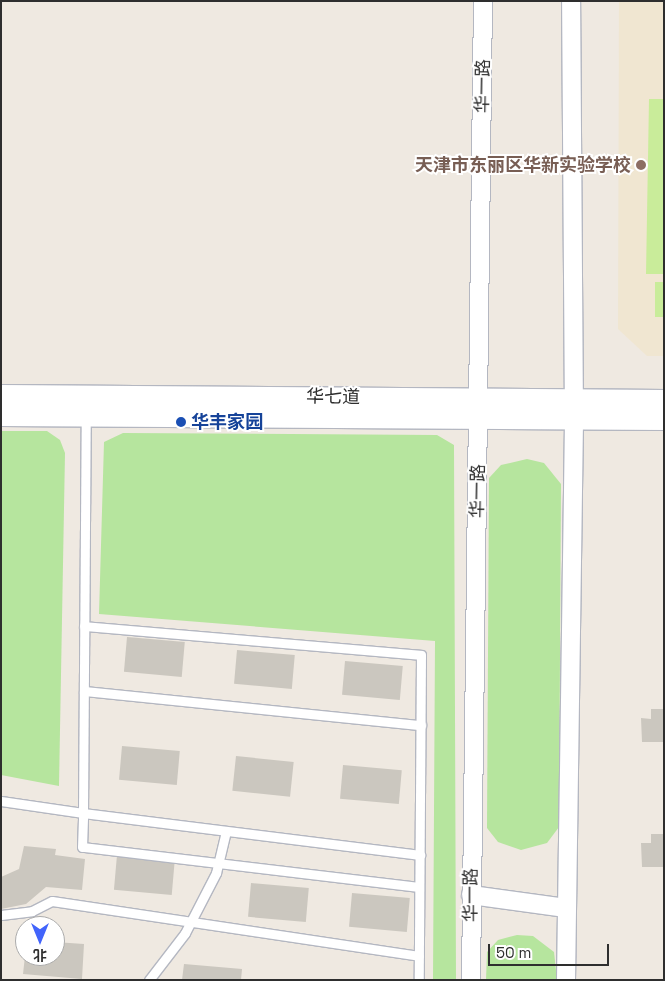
<!DOCTYPE html>
<html>
<head>
<meta charset="utf-8">
<style>
	body { margin:0 }
	#map { position:relative; width:665px; height:981px; overflow:hidden; background:#efe9e1; font-family:"Space Grotesk","Noto Sans SC",sans-serif }
	div>[style] { position:absolute }
	[style*='--x'] { left:calc(var(--x)*1px); top:calc(var(--y)*1px); width:calc(var(--w)*1px); rotate:calc(var(--a)*1deg) }
	.education>* { inset:0; background:#f0e6d1 }
	.green>* { inset:0; background:#b6e59e }
	.pitch>* { inset:0; background:#c9ec9a; transform-origin:0 0 }
	.building>* { inset:0; background:#cbc7bf; transform-origin:0 0 }
	.roads { filter:drop-shadow(1px 0 #b4b7c1) drop-shadow(-1px 0 #b4b7c1) drop-shadow(0 1px #b4b7c1) drop-shadow(0 -1px #b4b7c1) }
	.service>* { height:9px; margin:-4.5px; padding:0 4.5px; transform-origin:4.5px; border-radius:4.5px; background:#fff }
	.minor>* { height:18px; margin:-9px; padding:0 9px; transform-origin:9px; border-radius:9px; background:#fff }
	.tertiary>* { height:21px; margin:-10.5px; padding:0 10.5px; transform-origin:10.5px; border-radius:10.5px; background:#fff }
	.dots>* { width:14px; height:14px; translate:-50% -50%; box-sizing:border-box; border:2px solid #fff; border-radius:50% }
	span { translate:-50% -50%; white-space:nowrap; text-align:center; line-height:1.15; -webkit-text-stroke:4px #fff; paint-order:stroke }
	.street-label { font-size:18px; color:#2e2e2e }
	.education-label { font-size:18px; color:#785e54; font-weight:700 }
	.right { translate:-100% -50%; text-align:right }
	.transit-label { font-size:18px; color:#164399; font-weight:700 }
	.left { translate:0 -50%; text-align:left }
	.frame { position:absolute; inset:0; border:2px solid #2e2e2e; pointer-events:none }
	.north { position:absolute; left:15px; top:916px; width:50px; height:50px; box-sizing:border-box; background:#fff; border:1px solid #ababab; border-radius:50%; rotate:180deg; font-size:14px; font-weight:700; line-height:20px; text-align:center; color:#2e2e2e }
	.north::after { content:''; display:block; margin:auto; width:18px; height:22px; background:#4264fb; clip-path:polygon(50% 0,100% 100%,50% 72%,0 100%) }
	.scale { position:absolute; left:488px; top:944px; width:121px; height:22px; box-sizing:border-box; border:2px solid #2e2e2e; border-top:0; padding-left:6px; font-size:15px; line-height:18px; white-space:nowrap; color:#2e2e2e; -webkit-text-stroke:4px #fff; paint-order:stroke }
</style>
</head>
<body>
<div id="map">
	<div class="education">
		<i style="clip-path:polygon(619px 1px,664px 1px,664px 356px,647px 356px,618px 329px)"></i>
	</div>
	<div class="green">
		<i style="clip-path:polygon(1px 431px,47px 431px,60px 440px,65px 453px,59px 786px,1px 775px)"></i>
		<i style="clip-path:polygon(123px 433px,437px 435px,454px 445px,456px 980px,433px 980px,435px 641px,99px 614px,104px 442px)"></i>
		<i style="clip-path:polygon(527px 459px,544px 463px,561px 484px,559px 827px,547px 843px,521px 850px,498px 842px,487px 828px,489px 478px,501px 465px)"></i>
		<i style="clip-path:polygon(517px 935px,533px 936px,554px 952px,557px 980px,486px 980px,487px 952px,498px 940px)"></i>
	</div>
	<div class="pitch">
		<i style="clip-path:polygon(649px 99px,664px 99px,664px 274px,646px 274px)"></i>
		<i style="left:655px;top:282px;width:9px;height:35px"></i>
	</div>
	<div class="building">
		<i style="left:127px;top:637px;width:58px;height:35px;rotate:5deg"></i>
		<i style="left:237px;top:650px;width:58px;height:34px;rotate:5deg"></i>
		<i style="left:345px;top:661px;width:58px;height:34px;rotate:5deg"></i>
		<i style="clip-path:polygon(651px 709px,664px 709px,664px 742px,642px 742px,641px 718px,651px 719px)"></i>
		<i style="left:122px;top:746px;width:58px;height:34px;rotate:5deg"></i>
		<i style="left:236px;top:756px;width:58px;height:35px;rotate:6deg"></i>
		<i style="left:343px;top:765px;width:59px;height:34px;rotate:5deg"></i>
		<i style="clip-path:polygon(651px 834px,664px 834px,664px 867px,642px 867px,641px 843px,651px 843px)"></i>
		<i style="clip-path:polygon(24px 846px,56px 849px,55px 855px,85px 859px,82px 890px,46px 887px,26px 904px,1px 909px,1px 877px,19px 869px)"></i>
		<i style="left:117px;top:855px;width:58px;height:35px;rotate:5deg"></i>
		<i style="left:251px;top:883px;width:58px;height:34px;rotate:5deg"></i>
		<i style="left:352px;top:893px;width:58px;height:34px;rotate:5deg"></i>
		<i style="clip-path:polygon(55px 942px,84px 944px,82px 979px,23px 974px,25px 956px,55px 956px)"></i>
		<i style="clip-path:polygon(184px 964px,242px 969px,241px 980px,182px 980px)"></i>
	</div>
	<div class="roads">
		<div class="service">
			<i style="--x:84;--y:626;--w:338;--a:4.9"></i>
			<i style="--x:421;--y:655;--w:325;--a:90.4"></i>
			<i style="--x:84;--y:691;--w:339;--a:5.8"></i>
			<i style="--x:1;--y:801;--w:83;--a:8.3"></i>
			<i style="--x:83;--y:813;--w:397;--a:-89.6"></i>
			<i style="--x:419;--y:887;--w:339;--a:-173.2"></i>
			<i style="--x:82;--y:847;--w:34;--a:-88"></i>
			<i style="--x:83;--y:813;--w:340;--a:7.1"></i>
			<i style="--x:1;--y:915;--w:31;--a:-7"></i>
			<i style="--x:32;--y:911;--w:22;--a:-27"></i>
			<i style="--x:52;--y:901;--w:371;--a:8.5"></i>
			<i style="--x:149;--y:980;--w:59;--a:-52.5"></i>
			<i style="--x:185;--y:933;--w:68;--a:-62.7"></i>
			<i style="--x:216;--y:873;--w:43;--a:-76.6"></i>
		</div>
		<div class="minor">
			<i style="--x:471;--y:895;--w:96;--a:7.8"></i>
			<i style="--x:471;--y:980;--w:979;--a:-89.3"></i>
			<i style="--x:566;--y:980;--w:562;--a:-89.18"></i>
			<i style="--x:574;--y:418;--w:417;--a:-90.4"></i>
		</div>
		<div class="tertiary">
			<i style="--x:1;--y:395;--w:663;--a:0.43"></i>
			<i style="--x:1;--y:415;--w:663;--a:0.35"></i>
		</div>
	</div>
	<div class="dots">
		<i style="left:641px;top:165px;background:#8d6e63"></i>
		<i style="left:181px;top:422px;background:#1a4fb4"></i>
	</div>
	<div class="street-label">
		<span style="left:483px;top:86px;rotate:-89deg">华一路</span>
		<span style="left:333px;top:397px;rotate:1deg">华七道</span>
		<span style="left:478px;top:491px;rotate:-89deg">华一路</span>
		<span style="left:471px;top:895px;rotate:-90deg">华一路</span>
	</div>
	<div class="education-label">
		<span class="right" style="left:631px;top:165px">天津市东丽区华新实验学校</span>
	</div>
	<div class="transit-label">
		<span class="left" style="left:191px;top:422px">华丰家园</span>
	</div>
	<div class="frame"></div>
	<div class="north">北</div>
	<div class="scale">50 m</div>
</div>
</body>
</html>
